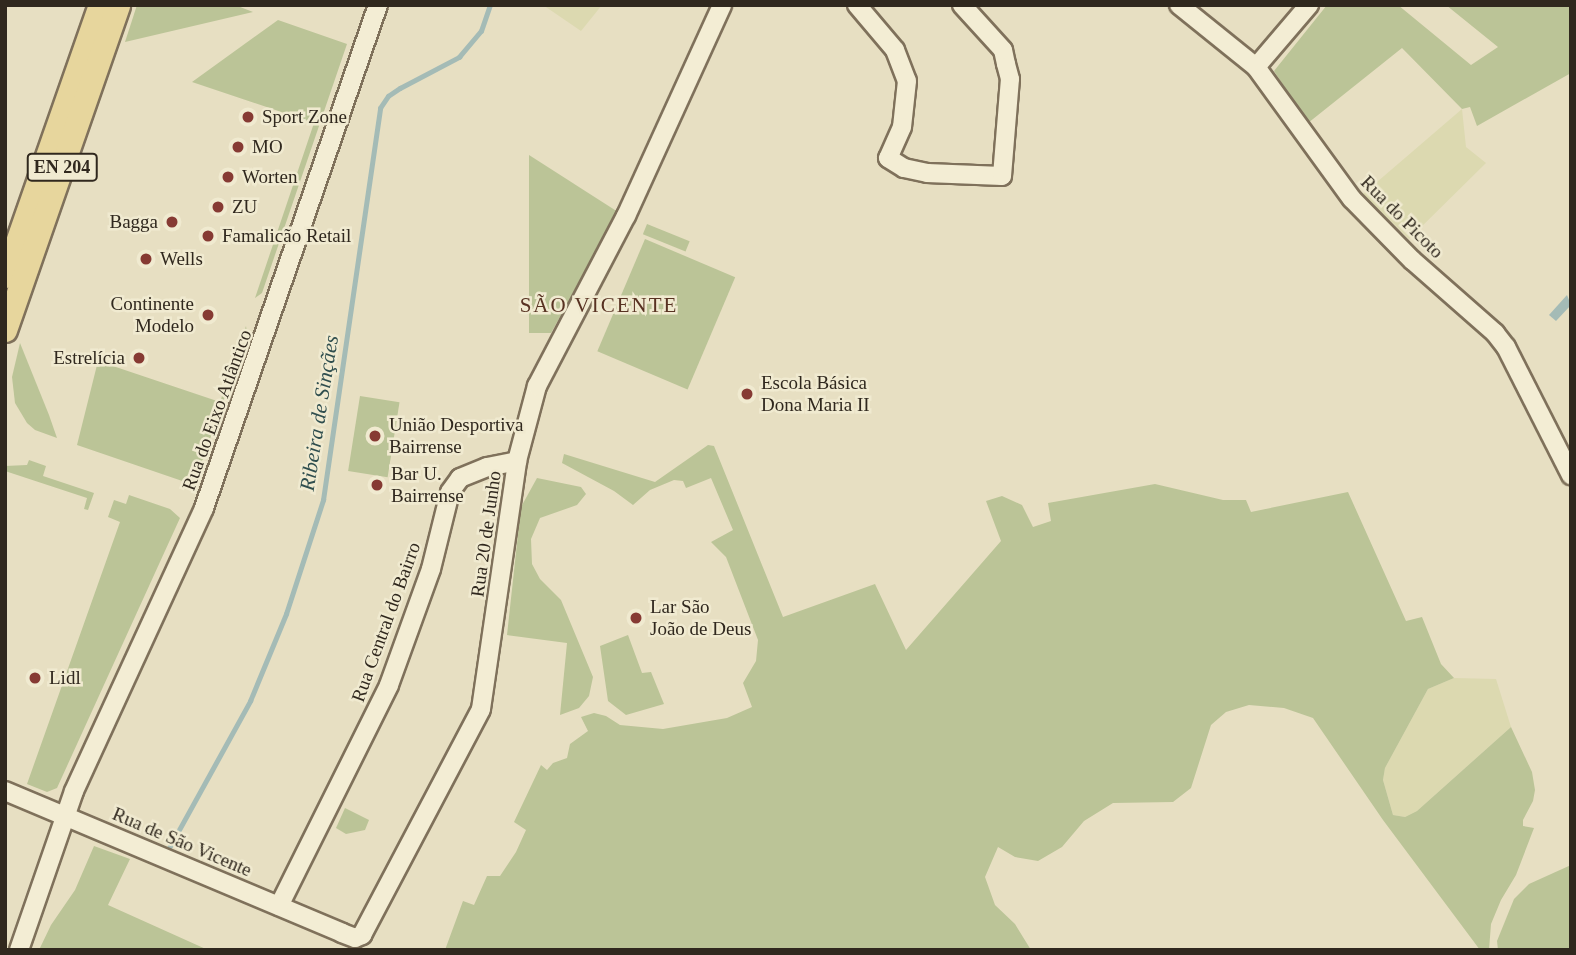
<!DOCTYPE html>
<html>
<head>
<meta charset="utf-8">
<style>
	body { margin:0 }
	#map { position:relative; width:1576px; height:955px; overflow:hidden; background:#e7dfc2; font-family:Georgia,serif }
	div>[style] { position:absolute }
	[style*='--x'] { left:calc(var(--x)*1px); top:calc(var(--y)*1px); width:calc(var(--w)*1px); rotate:calc(var(--a)*1deg) }
	.farmland>* { inset:0; background:#dcd9b0 }
	.green>* { inset:0; background:#bbc497; transform-origin:0 0 }
	.water>* { inset:0; background:#a4bbb6 }
	.stream>* { height:4.5px; margin:-2.25px; padding:0 2.25px; transform-origin:2.25px; border-radius:2.25px; background:#a4bbb6 }
	.roads { filter:drop-shadow(2px 0 #7f715b) drop-shadow(-2px 0 #7f715b) drop-shadow(0 2px #7f715b) drop-shadow(0 -2px #7f715b) }
	.minor>* { height:18px; margin:-9px; padding:0 9px; transform-origin:9px; border-radius:9px; background:#f3edd4 }
	.major>* { height:23px; margin:-11.5px; padding:0 11.5px; transform-origin:11.5px; border-radius:11.5px; background:#e7d69d }
	.dots>* { width:19px; height:19px; translate:-50% -50%; box-sizing:border-box; border:4px solid #f0ead0; border-radius:50% }
	span { translate:-50% -50%; white-space:nowrap; text-align:center; line-height:1.15; -webkit-text-stroke:5px #f0ead0; paint-order:stroke }
	.shield-label span { padding:2px 5px; background:#f0ead0; border:2px solid; border-radius:5px; -webkit-text-stroke-width:0 }
	.shield-label { font-size:18px; color:#30281e; font-weight:700 }
	.poi-label { font-size:19px; color:#30281e }
	.left { translate:0 -50%; text-align:left }
	.right { translate:-100% -50%; text-align:right }
	.street-label { font-size:19px; color:#30281e }
	.neighbourhood-label { font-size:21px; color:#583222; letter-spacing:2px }
	.water-label { font-size:21px; color:#2f4e4e; font-style:italic }
	.frame { position:absolute; inset:0; border:7px solid #30281e; pointer-events:none }
</style>
</head>
<body>
<div id="map">
	<div class="farmland">
		<i style="clip-path:polygon(543px 5px,602px 5px,581px 31px)"></i>
		<i style="clip-path:polygon(1462px 109px,1466px 147px,1486px 163px,1409px 239px,1363px 194px)"></i>
		<i style="clip-path:polygon(1454px 678px,1496px 679px,1511px 727px,1417px 811px,1405px 817px,1393px 815px,1383px 780px,1385px 768px,1428px 689px)"></i>
	</div>
	<div class="green">
		<i style="clip-path:polygon(137px 5px,235px 5px,253px 12px,125px 42px)"></i>
		<i style="clip-path:polygon(1327px 5px,1398px 5px,1471px 65px,1498px 47px,1446px 5px,1571px 5px,1571px 73px,1477px 126px,1470px 107px,1462px 109px,1402px 48px,1308px 123px,1274px 71px)"></i>
		<i style="clip-path:polygon(278px 20px,347px 44px,262px 293px,255px 298px,314px 123px,192px 82px)"></i>
		<i style="clip-path:polygon(529px 155px,618px 212px,551px 333px,529px 333px)"></i>
		<i style="left:647px;top:224px;width:46px;height:11px;rotate:22deg"></i>
		<i style="left:645px;top:239px;width:98px;height:122px;rotate:23deg"></i>
		<i style="clip-path:polygon(246px 326px,247px 333px,194px 485px,77px 445px,98px 361px,220px 402px)"></i>
		<i style="clip-path:polygon(20px 343px,49px 415px,57px 438px,35px 430px,27px 423px,15px 403px,12px 377px)"></i>
		<i style="left:360px;top:396px;width:40px;height:76px;rotate:9deg"></i>
		<i style="clip-path:polygon(708px 445px,714px 446px,783px 617px,875px 584px,906px 650px,1001px 541px,986px 501px,1002px 496px,1022px 505px,1033px 527px,1051px 521px,1048px 503px,1155px 484px,1223px 500px,1246px 500px,1251px 512px,1348px 492px,1406px 621px,1422px 617px,1441px 664px,1454px 678px,1428px 689px,1385px 768px,1383px 780px,1393px 815px,1405px 817px,1417px 811px,1511px 727px,1532px 772px,1535px 790px,1533px 801px,1523px 820px,1523px 826px,1534px 828px,1516px 875px,1501px 900px,1491px 924px,1489px 950px,1480px 950px,1383px 820px,1313px 718px,1284px 708px,1249px 705px,1226px 712px,1211px 725px,1191px 788px,1173px 802px,1113px 803px,1084px 821px,1062px 847px,1038px 861px,1015px 857px,998px 847px,985px 877px,995px 905px,1015px 924px,1031px 950px,445px 950px,463px 901px,474px 905px,487px 876px,500px 876px,516px 852px,526px 830px,514px 822px,541px 765px,547px 770px,553px 763px,567px 758px,570px 744px,588px 731px,581px 717px,594px 713px,606px 716px,620px 725px,663px 729px,727px 718px,752px 707px,743px 683px,756px 661px,758px 640px,726px 557px,711px 542px,733px 530px,711px 478px,686px 488px,683px 481px,674px 480px,650px 490px,633px 505px,614px 491px,562px 463px,564px 454px,655px 482px)"></i>
		<i style="clip-path:polygon(29px 460px,46px 466px,43px 476px,94px 493px,88px 510px,84px 509px,87px 498px,5px 471px,5px 466px,27px 465px)"></i>
		<i style="clip-path:polygon(537px 478px,581px 487px,586px 494px,577px 505px,540px 518px,531px 539px,532px 564px,540px 579px,561px 600px,593px 677px,589px 696px,579px 708px,560px 715px,567px 643px,507px 635px,521px 507px)"></i>
		<i style="clip-path:polygon(129px 495px,170px 509px,180px 518px,57px 788px,47px 792px,27px 784px,120px 522px,108px 517px,114px 500px,126px 504px)"></i>
		<i style="clip-path:polygon(628px 635px,642px 673px,651px 672px,664px 704px,626px 715px,608px 701px,600px 646px)"></i>
		<i style="clip-path:polygon(345px 808px,369px 820px,365px 830px,346px 834px,336px 828px)"></i>
		<i style="clip-path:polygon(94px 846px,130px 859px,108px 905px,208px 950px,39px 950px,51px 925px,75px 890px)"></i>
		<i style="clip-path:polygon(1571px 865px,1571px 950px,1498px 950px,1497px 941px,1514px 899px,1529px 884px)"></i>
	</div>
	<div class="water">
		<i style="clip-path:polygon(1567px 295px,1571px 305px,1556px 321px,1549px 315px)"></i>
	</div>
	<div class="stream">
		<i style="--x:169;--y:848;--w:168;--a:-61.1"></i>
		<i style="--x:250;--y:701;--w:94;--a:-67.5"></i>
		<i style="--x:286;--y:614;--w:120;--a:-72"></i>
		<i style="--x:323;--y:500;--w:396;--a:-81.7"></i>
		<i style="--x:380;--y:108;--w:14;--a:-56"></i>
		<i style="--x:388;--y:96;--w:14;--a:-34"></i>
		<i style="--x:400;--y:88;--w:67;--a:-27.7"></i>
		<i style="--x:459;--y:57;--w:34;--a:-50"></i>
		<i style="--x:481;--y:31;--w:28;--a:-71"></i>
	</div>
	<div class="roads">
		<div class="minor">
			<i style="--x:857;--y:5;--w:59;--a:49.8"></i>
			<i style="--x:895;--y:50;--w:33;--a:69"></i>
			<i style="--x:907;--y:81;--w:46;--a:96.2"></i>
			<i style="--x:902;--y:127;--w:34;--a:114"></i>
			<i style="--x:888;--y:158;--w:19;--a:32"></i>
			<i style="--x:904;--y:168;--w:24;--a:12"></i>
			<i style="--x:927;--y:173;--w:75;--a:2.3"></i>
			<i style="--x:1002;--y:176;--w:97;--a:-85.3"></i>
			<i style="--x:1010;--y:79;--w:16;--a:-105"></i>
			<i style="--x:1006;--y:64;--w:14;--a:-102"></i>
			<i style="--x:1003;--y:50;--w:61;--a:-132.3"></i>
			<i style="--x:1179;--y:5;--w:99;--a:38.8"></i>
			<i style="--x:1256;--y:67;--w:163;--a:54"></i>
			<i style="--x:1352;--y:199;--w:86;--a:45.5"></i>
			<i style="--x:1412;--y:260;--w:111;--a:41.3"></i>
			<i style="--x:1495;--y:333;--w:18;--a:52"></i>
			<i style="--x:1506;--y:347;--w:144;--a:63.1"></i>
			<i style="--x:1256;--y:67;--w:82;--a:-49.5"></i>
			<i style="--x:5;--y:791;--w:366;--a:22.8"></i>
			<i style="--x:342;--y:933;--w:14;--a:21"></i>
			<i style="--x:355;--y:938;--w:8;--a:-23"></i>
			<i style="--x:362;--y:935;--w:255;--a:-62.2"></i>
			<i style="--x:481;--y:709;--w:251;--a:-81.7"></i>
			<i style="--x:517;--y:461;--w:78;--a:-75.1"></i>
			<i style="--x:537;--y:386;--w:192;--a:-62.4"></i>
			<i style="--x:626;--y:216;--w:232;--a:-65.5"></i>
			<i style="--x:279;--y:906;--w:247;--a:-63.5"></i>
			<i style="--x:389;--y:685;--w:123;--a:-70.1"></i>
			<i style="--x:431;--y:569;--w:79;--a:-76.1"></i>
			<i style="--x:450;--y:492;--w:17;--a:-54"></i>
			<i style="--x:460;--y:478;--w:29;--a:-22"></i>
			<i style="--x:487;--y:467;--w:31;--a:-11"></i>
			<i style="--x:19;--y:950;--w:168;--a:-70.9"></i>
			<i style="--x:74;--y:791;--w:311;--a:-65.3"></i>
			<i style="--x:204;--y:508;--w:532;--a:-70.92"></i>
		</div>
		<div class="major">
			<i style="--x:5;--y:276;--w:287;--a:-70.7"></i>
			<i style="--x:5;--y:330;--w:344;--a:-70.8"></i>
		</div>
	</div>
	<div class="dots">
		<i style="left:248px;top:117px;background:#863a33"></i>
		<i style="left:238px;top:147px;background:#863a33"></i>
		<i style="left:228px;top:177px;background:#863a33"></i>
		<i style="left:218px;top:207px;background:#863a33"></i>
		<i style="left:172px;top:222px;background:#863a33"></i>
		<i style="left:208px;top:236px;background:#863a33"></i>
		<i style="left:146px;top:259px;background:#863a33"></i>
		<i style="left:208px;top:315px;background:#863a33"></i>
		<i style="left:139px;top:358px;background:#863a33"></i>
		<i style="left:747px;top:394px;background:#863a33"></i>
		<i style="left:375px;top:436px;background:#863a33"></i>
		<i style="left:377px;top:485px;background:#863a33"></i>
		<i style="left:636px;top:618px;background:#863a33"></i>
		<i style="left:35px;top:678px;background:#863a33"></i>
	</div>
	<div class="shield-label">
		<span style="left:62px;top:167px">EN 204</span>
	</div>
	<div class="poi-label">
		<span class="left" style="left:262px;top:117px">Sport Zone</span>
		<span class="left" style="left:252px;top:147px">MO</span>
		<span class="left" style="left:242px;top:177px">Worten</span>
		<span class="left" style="left:232px;top:207px">ZU</span>
		<span class="right" style="left:158px;top:222px">Bagga</span>
		<span class="left" style="left:222px;top:236px">Famalicão Retail</span>
		<span class="left" style="left:160px;top:259px">Wells</span>
		<span class="right" style="left:194px;top:315px">Continente<br>Modelo</span>
		<span class="right" style="left:125px;top:358px">Estrelícia</span>
		<span class="left" style="left:761px;top:394px">Escola Básica<br>Dona Maria II</span>
		<span class="left" style="left:389px;top:436px">União Desportiva<br>Bairrense</span>
		<span class="left" style="left:391px;top:485px">Bar U.<br>Bairrense</span>
		<span class="left" style="left:650px;top:618px">Lar São<br>João de Deus</span>
		<span class="left" style="left:49px;top:678px">Lidl</span>
	</div>
	<div class="street-label">
		<span style="left:1402px;top:217px;rotate:45deg">Rua do Picoto</span>
		<span style="left:217px;top:410px;rotate:-70deg">Rua do Eixo Atlântico</span>
		<span style="left:486px;top:534px;rotate:-82deg">Rua 20 de Junho</span>
		<span style="left:386px;top:622px;rotate:-70deg">Rua Central do Bairro</span>
		<span style="left:182px;top:842px;rotate:23deg">Rua de São Vicente</span>
	</div>
	<div class="neighbourhood-label">
		<span style="left:599px;top:305px">SÃO VICENTE</span>
	</div>
	<div class="water-label">
		<span style="left:319px;top:413px;rotate:-81deg">Ribeira de Sinçães</span>
	</div>
	<div class="frame"></div>
</div>
</body>
</html>
